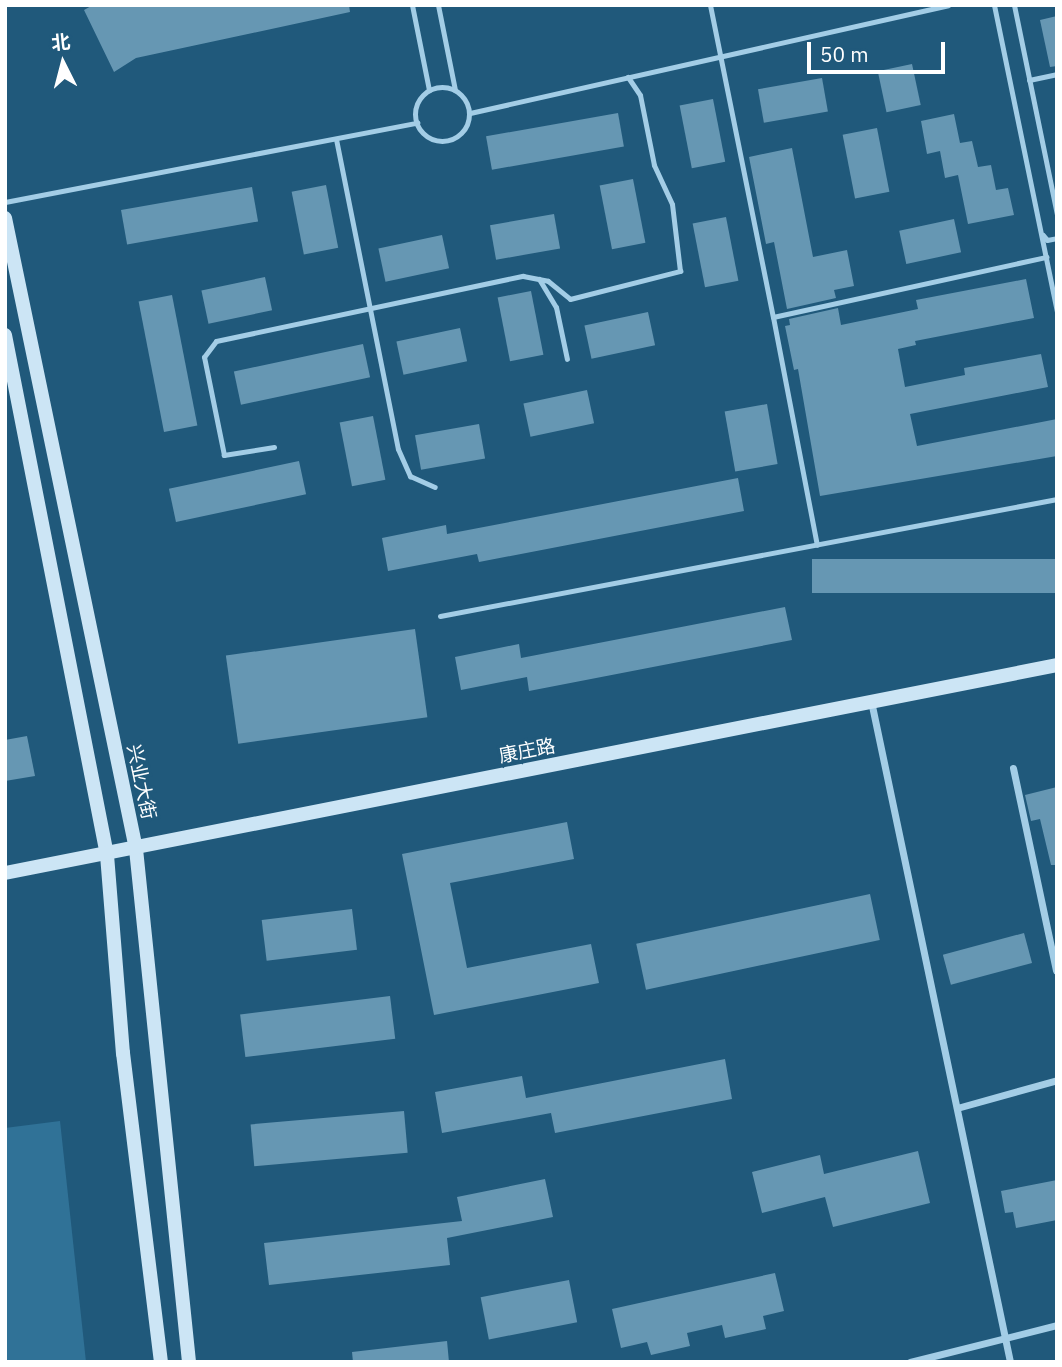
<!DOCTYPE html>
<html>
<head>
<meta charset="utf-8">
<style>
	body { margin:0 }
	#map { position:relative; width:1062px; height:1367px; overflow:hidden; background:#20597b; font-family:"IBM Plex Sans","Noto Sans SC",sans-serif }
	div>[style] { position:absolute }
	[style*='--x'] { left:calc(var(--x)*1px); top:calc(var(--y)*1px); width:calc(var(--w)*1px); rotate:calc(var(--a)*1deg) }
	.green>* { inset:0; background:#307297 }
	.building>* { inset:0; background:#6697b3; transform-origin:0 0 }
	.lane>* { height:5px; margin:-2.5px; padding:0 2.5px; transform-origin:2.5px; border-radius:2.5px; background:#a3cde6 }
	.lane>.ring { margin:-2.5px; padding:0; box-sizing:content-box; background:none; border:5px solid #a3cde6; border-radius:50% }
	.street>* { height:7px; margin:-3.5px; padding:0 3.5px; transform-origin:3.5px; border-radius:3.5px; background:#a3cde6 }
	.secondary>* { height:14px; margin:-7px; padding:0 7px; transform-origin:7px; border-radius:7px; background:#cce5f5 }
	span { translate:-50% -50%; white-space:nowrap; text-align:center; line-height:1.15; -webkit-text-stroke:6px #20597b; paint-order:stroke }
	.street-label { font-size:19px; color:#fff }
	.frame { position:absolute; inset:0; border:7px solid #fff; pointer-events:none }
	.north { position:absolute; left:28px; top:28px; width:70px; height:70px; -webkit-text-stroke:5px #20597b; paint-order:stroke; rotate:354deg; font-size:19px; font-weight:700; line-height:28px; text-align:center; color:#fff }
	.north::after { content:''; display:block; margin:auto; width:24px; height:32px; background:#fff; clip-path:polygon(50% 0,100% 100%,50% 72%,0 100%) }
	.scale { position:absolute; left:807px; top:42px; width:138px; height:32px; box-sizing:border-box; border:4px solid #fff; border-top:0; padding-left:9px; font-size:21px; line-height:24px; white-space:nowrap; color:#fff; -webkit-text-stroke:5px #20597b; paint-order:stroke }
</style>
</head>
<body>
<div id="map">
	<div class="green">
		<i style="clip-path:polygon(60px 1121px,86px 1362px,5px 1362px,5px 1128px)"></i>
	</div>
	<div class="building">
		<i style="clip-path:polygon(93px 5px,349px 5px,350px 12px,136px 58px,114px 72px,84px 10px)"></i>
		<i style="clip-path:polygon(1057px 16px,1057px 66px,1050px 67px,1040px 20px)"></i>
		<i style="left:912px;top:64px;width:42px;height:35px;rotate:78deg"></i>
		<i style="left:822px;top:78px;width:34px;height:65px;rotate:80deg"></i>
		<i style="left:713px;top:99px;width:64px;height:34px;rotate:79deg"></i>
		<i style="left:618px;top:113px;width:34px;height:134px;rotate:80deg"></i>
		<i style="clip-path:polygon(954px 114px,960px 143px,972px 141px,978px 167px,991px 165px,996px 190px,1008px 188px,1014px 215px,968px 224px,958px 175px,945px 178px,940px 151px,927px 154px,921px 121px)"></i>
		<i style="left:877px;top:128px;width:65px;height:35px;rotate:79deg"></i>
		<i style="clip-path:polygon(792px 148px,813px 257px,847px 250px,854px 286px,834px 290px,836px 298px,787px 309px,774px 242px,766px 244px,749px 157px)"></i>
		<i style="left:633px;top:179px;width:65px;height:34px;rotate:79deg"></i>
		<i style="left:326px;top:185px;width:64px;height:35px;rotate:79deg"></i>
		<i style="left:252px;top:187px;width:35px;height:133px;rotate:80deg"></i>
		<i style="left:554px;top:214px;width:35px;height:65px;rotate:80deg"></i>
		<i style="left:726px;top:217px;width:65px;height:34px;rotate:79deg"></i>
		<i style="left:954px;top:219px;width:34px;height:56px;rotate:78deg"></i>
		<i style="left:442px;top:235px;width:34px;height:65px;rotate:78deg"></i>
		<i style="left:265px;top:277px;width:34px;height:65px;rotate:78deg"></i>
		<i style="clip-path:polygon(1026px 279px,1034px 318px,915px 341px,916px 345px,898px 349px,905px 387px,965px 375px,964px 368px,1041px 354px,1048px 387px,910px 414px,917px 446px,1057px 419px,1057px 456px,820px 496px,798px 369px,794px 370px,785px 326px,790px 325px,789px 319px,838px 308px,841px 325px,918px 309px,916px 300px)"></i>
		<i style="left:531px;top:291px;width:65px;height:34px;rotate:79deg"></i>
		<i style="left:172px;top:295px;width:133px;height:34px;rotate:79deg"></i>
		<i style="left:648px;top:312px;width:34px;height:65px;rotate:78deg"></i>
		<i style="left:460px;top:328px;width:34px;height:65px;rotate:78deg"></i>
		<i style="left:363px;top:344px;width:34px;height:132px;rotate:78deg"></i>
		<i style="left:587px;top:390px;width:34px;height:65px;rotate:78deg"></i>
		<i style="left:767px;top:404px;width:61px;height:43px;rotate:80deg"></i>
		<i style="left:373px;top:416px;width:65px;height:34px;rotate:79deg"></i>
		<i style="left:479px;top:424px;width:35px;height:65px;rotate:80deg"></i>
		<i style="left:299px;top:461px;width:34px;height:133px;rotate:78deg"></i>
		<i style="clip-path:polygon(738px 478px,744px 511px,479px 562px,477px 554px,388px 571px,382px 538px,446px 525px,447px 534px)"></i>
		<i style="left:1057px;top:559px;width:34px;height:245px;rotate:90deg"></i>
		<i style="clip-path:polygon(785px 607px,792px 640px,529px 691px,527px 677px,461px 690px,455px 657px,519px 644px,521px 658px)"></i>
		<i style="left:415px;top:629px;width:89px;height:191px;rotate:82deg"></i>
		<i style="clip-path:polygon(27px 736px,35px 776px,5px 781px,5px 740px)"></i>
		<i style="clip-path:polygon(1057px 787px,1057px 865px,1051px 865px,1040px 819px,1031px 821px,1025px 795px)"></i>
		<i style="clip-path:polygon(567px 822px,574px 859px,450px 883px,467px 968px,591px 944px,599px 983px,434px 1015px,402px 854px)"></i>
		<i style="left:870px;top:894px;width:47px;height:239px;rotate:78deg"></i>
		<i style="left:352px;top:909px;width:41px;height:91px;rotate:83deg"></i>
		<i style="left:1024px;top:933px;width:31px;height:84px;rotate:75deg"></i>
		<i style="left:390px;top:996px;width:43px;height:151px;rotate:83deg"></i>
		<i style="clip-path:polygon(725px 1059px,732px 1099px,555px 1133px,551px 1113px,442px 1133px,435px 1092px,522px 1076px,526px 1098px)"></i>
		<i style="left:404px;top:1111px;width:42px;height:154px;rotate:85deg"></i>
		<i style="clip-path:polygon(918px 1151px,930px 1203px,833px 1227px,825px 1197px,762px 1213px,752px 1172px,820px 1155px,824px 1174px)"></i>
		<i style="clip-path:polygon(545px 1179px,553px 1217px,447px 1238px,450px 1265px,269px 1285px,264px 1243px,462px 1221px,457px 1197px)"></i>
		<i style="clip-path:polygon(1057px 1180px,1057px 1220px,1016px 1228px,1013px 1212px,1005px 1213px,1001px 1191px)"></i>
		<i style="clip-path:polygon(775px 1273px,784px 1311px,763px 1316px,766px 1329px,725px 1338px,722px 1325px,687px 1333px,690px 1346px,651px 1355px,647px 1342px,621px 1348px,612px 1309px)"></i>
		<i style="left:569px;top:1280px;width:43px;height:90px;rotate:79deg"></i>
		<i style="clip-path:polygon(447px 1341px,449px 1362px,353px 1362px,352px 1352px)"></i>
	</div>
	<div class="lane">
		<i style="--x:412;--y:5;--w:87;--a:78.7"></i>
		<i style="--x:438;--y:5;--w:87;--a:78.7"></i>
		<i style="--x:710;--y:5;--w:318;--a:78.6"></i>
		<i style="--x:773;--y:317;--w:280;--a:-12.4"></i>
		<i style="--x:994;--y:5;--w:313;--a:78.4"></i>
		<i style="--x:1014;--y:5;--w:214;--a:78.4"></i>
		<i style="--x:1029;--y:80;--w:29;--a:-12"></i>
		<i class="ring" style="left:415px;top:87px;width:49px;height:49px"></i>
		<i style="--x:470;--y:113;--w:490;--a:-12.7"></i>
		<i style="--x:336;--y:139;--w:316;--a:78.7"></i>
		<i style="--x:398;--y:449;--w:30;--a:66"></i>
		<i style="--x:410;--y:476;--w:27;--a:24"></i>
		<i style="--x:5;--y:202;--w:420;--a:-10.9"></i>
		<i style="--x:1043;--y:235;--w:6;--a:51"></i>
		<i style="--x:1047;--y:240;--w:10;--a:-11"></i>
		<i style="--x:539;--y:279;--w:33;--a:59"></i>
		<i style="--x:556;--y:307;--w:53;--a:78.1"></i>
		<i style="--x:773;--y:317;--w:232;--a:79.1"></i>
		<i style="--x:274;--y:447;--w:51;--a:170.9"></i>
		<i style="--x:224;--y:455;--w:100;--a:-101.5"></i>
		<i style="--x:204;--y:357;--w:20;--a:-53"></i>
		<i style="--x:216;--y:341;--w:314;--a:-12"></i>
		<i style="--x:523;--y:276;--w:25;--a:11"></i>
		<i style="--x:548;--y:281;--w:28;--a:39"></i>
		<i style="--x:570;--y:299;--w:114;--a:-14.3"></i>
		<i style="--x:680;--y:271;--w:67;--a:-96.8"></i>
		<i style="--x:672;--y:204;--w:43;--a:-114.8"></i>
		<i style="--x:654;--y:165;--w:71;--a:-101.3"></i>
		<i style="--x:640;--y:95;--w:22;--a:-124"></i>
		<i style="--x:440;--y:616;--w:628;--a:-10.74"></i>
	</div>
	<div class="street">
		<i style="--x:871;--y:701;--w:675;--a:78.12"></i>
		<i style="--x:1013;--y:768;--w:207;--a:78"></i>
		<i style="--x:957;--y:1108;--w:104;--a:-15.6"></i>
		<i style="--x:910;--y:1362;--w:152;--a:-14.1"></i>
	</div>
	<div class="secondary">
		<i style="--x:5;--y:218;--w:644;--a:78.27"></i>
		<i style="--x:136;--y:849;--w:516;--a:84.1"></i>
		<i style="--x:5;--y:335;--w:530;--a:78.9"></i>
		<i style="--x:107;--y:855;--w:199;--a:85.4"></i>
		<i style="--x:123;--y:1053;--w:311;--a:83"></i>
		<i style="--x:5;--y:873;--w:1072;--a:-11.18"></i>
	</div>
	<div class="street-label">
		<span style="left:527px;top:751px;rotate:-11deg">康庄路</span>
		<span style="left:141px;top:782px;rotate:78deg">兴业大街</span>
	</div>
	<div class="frame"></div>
	<div class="north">北</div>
	<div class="scale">50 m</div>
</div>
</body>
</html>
